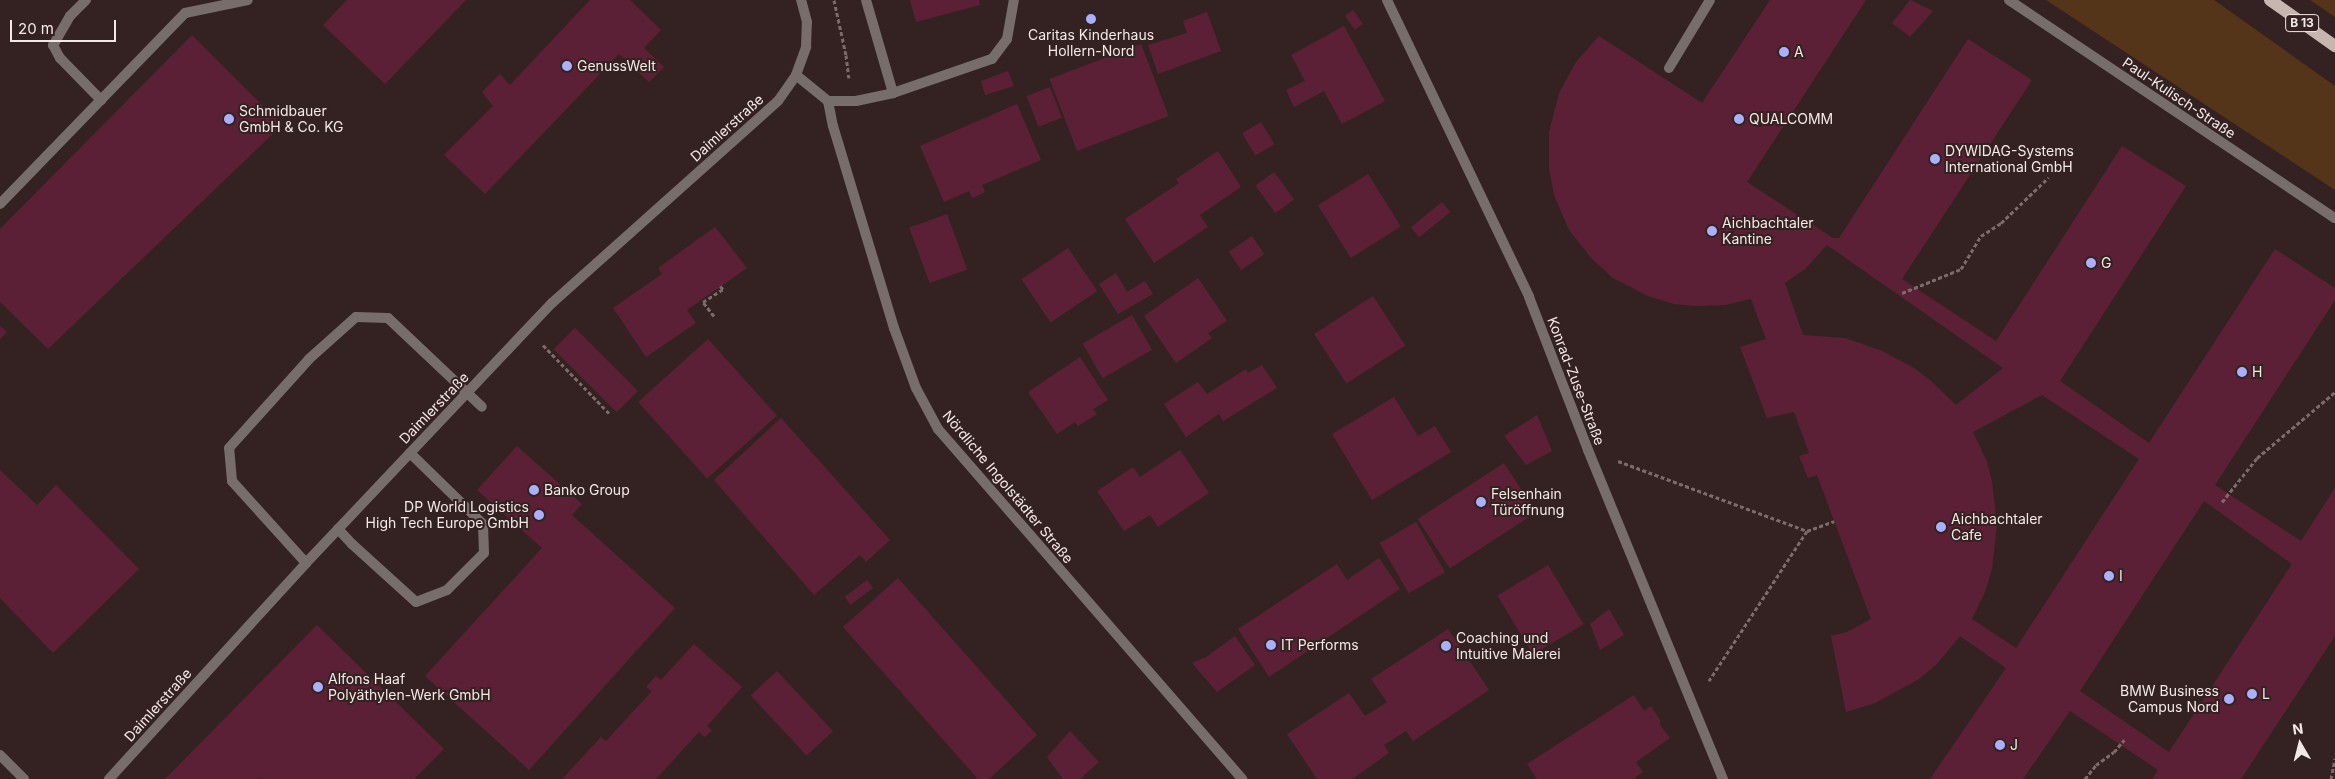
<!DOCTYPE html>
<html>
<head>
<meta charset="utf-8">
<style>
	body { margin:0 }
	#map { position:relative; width:2335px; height:779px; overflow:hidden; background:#342222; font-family:Inter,sans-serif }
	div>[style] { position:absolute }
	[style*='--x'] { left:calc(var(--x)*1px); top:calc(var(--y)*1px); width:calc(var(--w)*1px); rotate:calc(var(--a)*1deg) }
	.green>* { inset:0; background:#55351a }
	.building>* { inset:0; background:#5c2036; transform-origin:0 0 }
	.path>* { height:3px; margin-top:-1.5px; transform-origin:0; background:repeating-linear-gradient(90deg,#7b6b6b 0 4px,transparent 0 6.5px) }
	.service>* { height:10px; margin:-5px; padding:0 5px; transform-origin:5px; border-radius:5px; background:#776e6b }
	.minor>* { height:10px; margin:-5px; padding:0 5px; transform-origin:5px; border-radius:5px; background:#776e6b }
	.primary>* { height:12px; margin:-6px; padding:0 6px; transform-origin:6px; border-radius:6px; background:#c7b5af }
	.dots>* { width:14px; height:14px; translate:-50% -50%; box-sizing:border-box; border:2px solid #342222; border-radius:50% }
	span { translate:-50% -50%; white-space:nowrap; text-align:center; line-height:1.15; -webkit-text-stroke:4px #342222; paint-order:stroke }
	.shield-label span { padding:1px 4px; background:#342222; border:1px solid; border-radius:4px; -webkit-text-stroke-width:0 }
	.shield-label { font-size:12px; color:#f4e8e7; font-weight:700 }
	.poi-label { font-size:14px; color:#f4e8e7 }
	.left { translate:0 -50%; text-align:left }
	.right { translate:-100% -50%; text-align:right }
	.street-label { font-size:14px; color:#f4e8e7 }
	.north { position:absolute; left:2275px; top:719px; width:50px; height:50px; -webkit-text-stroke:4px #342222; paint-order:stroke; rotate:352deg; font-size:14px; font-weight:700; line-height:20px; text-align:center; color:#f4e8e7 }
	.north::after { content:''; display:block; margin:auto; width:18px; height:22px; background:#f4e8e7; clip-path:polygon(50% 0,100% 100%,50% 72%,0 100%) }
	.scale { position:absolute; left:10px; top:20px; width:106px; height:22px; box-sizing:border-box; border:2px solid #f4e8e7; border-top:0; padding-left:6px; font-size:15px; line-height:18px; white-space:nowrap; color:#f4e8e7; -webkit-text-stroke:4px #342222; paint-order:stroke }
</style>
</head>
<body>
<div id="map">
	<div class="green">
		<i style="clip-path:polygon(2046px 0,2214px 0,2335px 86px,2335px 190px)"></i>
		<i style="clip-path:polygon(2310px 0,2335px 0,2335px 17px)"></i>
	</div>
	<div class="building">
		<i style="clip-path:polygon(347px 0,466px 0,385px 84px,323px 25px)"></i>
		<i style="clip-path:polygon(590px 0,630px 0,661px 30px,644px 48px,664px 67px,649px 82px,619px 54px,485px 194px,444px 155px,493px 106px,482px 92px,500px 74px,510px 85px)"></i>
		<i style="clip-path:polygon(910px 0,979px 0,980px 5px,916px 22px)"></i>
		<i style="clip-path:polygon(evenodd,1770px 0,1866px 0,1747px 182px,1833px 238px,1839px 238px,1968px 39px,2032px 80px,1902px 279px,1996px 341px,2122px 146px,2186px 186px,2060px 381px,2149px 443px,2275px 249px,2335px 288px,2335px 300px,2215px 485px,2301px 541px,2335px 488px,2335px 636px,2241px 779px,2152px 779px,2158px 770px,2070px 711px,2023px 779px,1930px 779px,2006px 668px,1960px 636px,1937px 664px,1919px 679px,1875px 703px,1846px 712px,1831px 636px,1847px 632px,1871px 619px,1817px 475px,1808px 478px,1799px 456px,1809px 453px,1794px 412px,1767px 418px,1740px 347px,1766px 339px,1751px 299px,1725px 305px,1695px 306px,1674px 304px,1648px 296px,1613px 278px,1592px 259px,1569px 230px,1554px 195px,1549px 168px,1549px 132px,1559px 93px,1576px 62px,1599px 36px,1702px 103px,1770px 0,1827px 245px,2003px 368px,1956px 405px,1931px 381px,1914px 368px,1882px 351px,1845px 338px,1803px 335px,1785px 283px,1805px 269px,1827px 245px,1770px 0,2042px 395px,2139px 459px,2016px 648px,1972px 619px,1985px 592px,1992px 569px,1997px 524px,1992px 482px,1987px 462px,1973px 432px,2042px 395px,1770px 0,2204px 501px,2292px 564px,2169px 752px,2080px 691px,2204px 501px)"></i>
		<i style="clip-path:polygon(1910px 0,1933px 11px,1910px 37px,1892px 23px)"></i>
		<i style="left:1353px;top:10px;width:17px;height:10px;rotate:54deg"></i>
		<i style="clip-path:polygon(1207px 12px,1221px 51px,1158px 74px,1148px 45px,1187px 33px,1183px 21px)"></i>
		<i style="clip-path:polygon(1344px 26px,1385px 101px,1342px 124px,1324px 91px,1294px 107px,1286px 90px,1305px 81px,1291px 55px)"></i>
		<i style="clip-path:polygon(192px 35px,282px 125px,48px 349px,0 302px,0 229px)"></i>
		<i style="left:1141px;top:44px;width:77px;height:98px;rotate:69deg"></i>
		<i style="clip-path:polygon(1008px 71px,1014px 86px,985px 95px,981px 81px)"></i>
		<i style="left:1050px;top:87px;width:33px;height:25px;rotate:69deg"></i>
		<i style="clip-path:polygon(1017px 104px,1041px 160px,982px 185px,985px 192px,972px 198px,969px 191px,944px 202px,920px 146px)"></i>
		<i style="left:1261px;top:122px;width:26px;height:22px;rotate:59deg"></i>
		<i style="clip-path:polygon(1218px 151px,1241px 187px,1200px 215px,1208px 227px,1154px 263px,1125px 219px,1179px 183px,1176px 179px)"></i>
		<i style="left:1274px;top:172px;width:34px;height:23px;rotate:54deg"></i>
		<i style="left:1368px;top:174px;width:62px;height:59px;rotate:58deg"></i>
		<i style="left:1442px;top:202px;width:13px;height:40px;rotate:51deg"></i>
		<i style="left:947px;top:214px;width:59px;height:40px;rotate:70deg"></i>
		<i style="clip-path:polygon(715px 227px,747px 268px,687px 310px,696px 323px,646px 357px,613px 308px,662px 274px,658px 268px)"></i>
		<i style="left:1252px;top:236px;width:22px;height:28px;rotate:56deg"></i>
		<i style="left:1068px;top:248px;width:52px;height:56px;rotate:56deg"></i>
		<i style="clip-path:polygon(1116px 273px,1127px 292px,1145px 281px,1153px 294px,1118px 314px,1099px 284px)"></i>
		<i style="clip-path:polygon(1198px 278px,1227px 321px,1208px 333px,1212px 338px,1176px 363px,1144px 316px)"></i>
		<i style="left:1373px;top:296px;width:59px;height:70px;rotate:57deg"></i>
		<i style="left:1132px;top:315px;width:40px;height:57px;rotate:60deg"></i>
		<i style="clip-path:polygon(0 326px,7px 332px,0 339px)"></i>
		<i style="left:575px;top:328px;width:89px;height:30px;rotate:45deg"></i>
		<i style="left:708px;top:339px;width:103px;height:94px;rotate:48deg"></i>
		<i style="clip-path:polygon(1080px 357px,1108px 400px,1093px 409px,1097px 414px,1078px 426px,1075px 422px,1057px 434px,1028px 392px)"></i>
		<i style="clip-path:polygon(1262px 365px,1277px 388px,1223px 421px,1219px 414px,1186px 437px,1164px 404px,1198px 382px,1207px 394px,1246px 369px,1248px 373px)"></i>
		<i style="clip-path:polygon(1394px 397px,1418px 436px,1435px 426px,1451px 452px,1372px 500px,1332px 434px)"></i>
		<i style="clip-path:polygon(1537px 415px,1552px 451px,1526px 465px,1504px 436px)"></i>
		<i style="clip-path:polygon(781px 418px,890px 540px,866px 562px,860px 555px,814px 595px,714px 480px)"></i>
		<i style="clip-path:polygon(517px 446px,582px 504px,572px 515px,675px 608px,529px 770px,425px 676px,542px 548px,477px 490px)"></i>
		<i style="clip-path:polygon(1180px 450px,1209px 493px,1158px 527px,1150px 515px,1124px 531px,1097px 491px,1133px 467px,1140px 477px)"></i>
		<i style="left:1504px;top:463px;width:59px;height:103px;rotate:57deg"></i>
		<i style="clip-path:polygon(0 470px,37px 505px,56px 485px,139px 569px,53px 653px,0 598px)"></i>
		<i style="left:1416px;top:522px;width:58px;height:42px;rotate:60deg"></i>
		<i style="clip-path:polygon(1379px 558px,1400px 589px,1269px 677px,1238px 629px,1337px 564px,1347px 580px)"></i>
		<i style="left:1548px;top:565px;width:69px;height:59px;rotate:59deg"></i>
		<i style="clip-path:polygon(898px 578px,1037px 735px,989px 779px,978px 779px,843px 627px)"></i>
		<i style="left:867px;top:580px;width:10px;height:28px;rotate:53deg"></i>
		<i style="clip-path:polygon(1609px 609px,1624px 635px,1600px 650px,1590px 624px)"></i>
		<i style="clip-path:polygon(317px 625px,444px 749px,414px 779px,261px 779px,259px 777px,257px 779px,165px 779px)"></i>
		<i style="clip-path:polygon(1448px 629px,1489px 690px,1413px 741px,1406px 731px,1384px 745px,1389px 753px,1352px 779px,1317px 779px,1287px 734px,1349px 693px,1365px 716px,1378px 708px,1387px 702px,1371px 679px)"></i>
		<i style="clip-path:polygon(1235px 636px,1255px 665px,1217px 692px,1192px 663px,1206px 657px)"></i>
		<i style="clip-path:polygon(694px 644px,742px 687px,707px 726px,712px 730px,705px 737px,699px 732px,656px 779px,562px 779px,601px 737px,606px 741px,652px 691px,646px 687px,656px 676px,661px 680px)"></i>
		<i style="left:777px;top:671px;width:82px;height:36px;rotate:47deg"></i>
		<i style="clip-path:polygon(1634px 695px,1644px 711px,1651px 706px,1660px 720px,1660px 725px,1670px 738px,1636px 762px,1643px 772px,1633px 779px,1537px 779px,1527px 764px)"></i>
		<i style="clip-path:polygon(1070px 731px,1099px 762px,1080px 779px,1063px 779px,1047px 757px)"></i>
	</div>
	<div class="path">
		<i style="--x:834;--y:0;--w:56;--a:77.7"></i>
		<i style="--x:846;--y:55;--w:23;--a:83"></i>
		<i style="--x:1902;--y:293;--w:64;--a:-22.1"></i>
		<i style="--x:1961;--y:269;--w:39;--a:-59"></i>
		<i style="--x:1981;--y:236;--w:24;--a:-33"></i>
		<i style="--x:2001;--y:223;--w:66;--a:-43.8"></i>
		<i style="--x:714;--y:316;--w:18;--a:-128"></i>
		<i style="--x:703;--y:302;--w:24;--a:-33"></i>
		<i style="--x:723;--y:289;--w:4;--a:-135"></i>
		<i style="--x:543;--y:345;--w:95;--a:45.9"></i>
		<i style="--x:1618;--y:461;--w:202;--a:20.3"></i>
		<i style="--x:1807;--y:531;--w:179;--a:123.2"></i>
		<i style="--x:2222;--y:502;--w:56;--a:-51.5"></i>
		<i style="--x:2257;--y:458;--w:102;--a:-40.2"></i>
		<i style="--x:1807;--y:531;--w:29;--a:-20"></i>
		<i style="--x:2085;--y:779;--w:18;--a:-52"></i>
		<i style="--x:2096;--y:765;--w:22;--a:-36"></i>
		<i style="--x:2114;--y:752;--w:16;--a:-50"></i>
		<i style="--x:2331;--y:779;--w:21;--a:-79"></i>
	</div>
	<div class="service">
		<i style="--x:86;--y:0;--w:23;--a:135"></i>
		<i style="--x:70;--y:16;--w:34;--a:120"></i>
		<i style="--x:53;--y:45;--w:15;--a:62"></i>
		<i style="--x:60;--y:58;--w:59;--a:45.7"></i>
		<i style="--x:866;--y:0;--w:97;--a:73.8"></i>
		<i style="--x:1669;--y:68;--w:79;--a:-58.9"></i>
		<i style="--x:0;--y:204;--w:266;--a:-45.9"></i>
		<i style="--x:185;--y:13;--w:64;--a:-11.7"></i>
		<i style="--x:338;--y:529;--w:21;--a:47"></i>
		<i style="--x:352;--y:544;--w:86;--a:42.2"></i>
		<i style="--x:416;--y:602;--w:33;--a:-21"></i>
		<i style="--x:447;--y:590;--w:52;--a:-45"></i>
		<i style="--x:484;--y:553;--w:29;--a:-92"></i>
		<i style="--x:483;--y:524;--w:102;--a:-135.8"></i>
		<i style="--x:306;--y:563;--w:110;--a:-132.1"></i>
		<i style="--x:232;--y:481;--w:33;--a:-95"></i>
		<i style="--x:229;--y:448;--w:120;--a:-48"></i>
		<i style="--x:309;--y:359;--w:63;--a:-41.8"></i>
		<i style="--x:356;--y:317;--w:32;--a:2"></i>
		<i style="--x:388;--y:318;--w:129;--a:43.4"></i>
	</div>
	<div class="minor">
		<i style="--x:1387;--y:0;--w:329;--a:64.4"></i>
		<i style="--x:1529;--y:297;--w:164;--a:68.9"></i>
		<i style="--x:1588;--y:450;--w:356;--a:67.7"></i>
		<i style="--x:2009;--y:0;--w:392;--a:33.8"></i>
		<i style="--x:796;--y:75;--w:41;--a:39.1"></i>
		<i style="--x:828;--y:101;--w:25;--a:79"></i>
		<i style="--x:833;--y:126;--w:211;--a:73.2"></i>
		<i style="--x:894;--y:328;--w:64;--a:69.9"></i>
		<i style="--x:916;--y:388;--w:47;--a:61.8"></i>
		<i style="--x:938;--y:429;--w:464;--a:49"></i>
		<i style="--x:828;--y:101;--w:28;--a:0"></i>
		<i style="--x:856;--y:101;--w:38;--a:-12"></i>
		<i style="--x:893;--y:93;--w:105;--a:-19"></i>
		<i style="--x:992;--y:59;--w:25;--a:-53"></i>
		<i style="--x:1007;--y:39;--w:40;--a:-80"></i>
		<i style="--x:0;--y:755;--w:34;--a:45"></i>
		<i style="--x:109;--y:779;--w:292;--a:-47.6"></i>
		<i style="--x:306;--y:563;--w:358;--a:-46.6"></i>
		<i style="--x:552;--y:303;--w:303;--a:-41.8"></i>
		<i style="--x:778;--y:101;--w:32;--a:-55"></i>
		<i style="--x:796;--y:75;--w:30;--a:-70"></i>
		<i style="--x:806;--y:47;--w:25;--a:-88"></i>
		<i style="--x:807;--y:22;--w:23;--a:-105"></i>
	</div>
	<div class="primary">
		<i style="--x:2270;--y:0;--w:80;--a:35.3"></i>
	</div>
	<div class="dots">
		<i style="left:1091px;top:19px;background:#aab0fb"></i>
		<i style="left:1784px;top:52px;background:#aab0fb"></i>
		<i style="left:567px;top:66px;background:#aab0fb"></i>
		<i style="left:229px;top:119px;background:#aab0fb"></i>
		<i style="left:1739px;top:119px;background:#aab0fb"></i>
		<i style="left:1935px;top:159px;background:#aab0fb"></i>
		<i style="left:1712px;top:231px;background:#aab0fb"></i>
		<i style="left:2091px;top:263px;background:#aab0fb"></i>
		<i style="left:2242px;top:372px;background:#aab0fb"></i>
		<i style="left:534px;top:490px;background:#aab0fb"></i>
		<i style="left:1481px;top:502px;background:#aab0fb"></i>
		<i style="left:539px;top:515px;background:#aab0fb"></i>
		<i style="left:1941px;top:527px;background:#aab0fb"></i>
		<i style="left:2109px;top:576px;background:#aab0fb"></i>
		<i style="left:1271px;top:645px;background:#aab0fb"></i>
		<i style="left:1446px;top:646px;background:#aab0fb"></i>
		<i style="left:318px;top:687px;background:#aab0fb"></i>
		<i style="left:2252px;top:694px;background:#aab0fb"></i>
		<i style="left:2229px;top:699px;background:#aab0fb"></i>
		<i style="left:2000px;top:745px;background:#aab0fb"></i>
	</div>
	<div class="shield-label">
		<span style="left:2302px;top:23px">B 13</span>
	</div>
	<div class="poi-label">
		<span style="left:1091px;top:43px">Caritas Kinderhaus<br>Hollern-Nord</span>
		<span class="left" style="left:1794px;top:52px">A</span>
		<span class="left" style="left:577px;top:66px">GenussWelt</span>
		<span class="left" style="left:239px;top:119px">Schmidbauer<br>GmbH &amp; Co. KG</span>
		<span class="left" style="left:1749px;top:119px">QUALCOMM</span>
		<span class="left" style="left:1945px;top:159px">DYWIDAG-Systems<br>International GmbH</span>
		<span class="left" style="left:1722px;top:231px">Aichbachtaler<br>Kantine</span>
		<span class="left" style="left:2101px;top:263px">G</span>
		<span class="left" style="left:2252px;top:372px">H</span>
		<span class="left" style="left:544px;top:490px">Banko Group</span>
		<span class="left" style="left:1491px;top:502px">Felsenhain<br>Türöffnung</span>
		<span class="right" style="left:529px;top:515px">DP World Logistics<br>High Tech Europe GmbH</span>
		<span class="left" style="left:1951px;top:527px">Aichbachtaler<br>Cafe</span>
		<span class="left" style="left:2119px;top:576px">I</span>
		<span class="left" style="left:1456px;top:646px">Coaching und<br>Intuitive Malerei</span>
		<span class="left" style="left:1281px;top:645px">IT Performs</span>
		<span class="left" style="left:328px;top:687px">Alfons Haaf<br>Polyäthylen-Werk GmbH</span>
		<span class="right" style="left:2219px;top:699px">BMW Business<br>Campus Nord</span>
		<span class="left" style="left:2262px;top:694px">L</span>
		<span class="left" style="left:2010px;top:745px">J</span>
	</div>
	<div class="street-label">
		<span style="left:2179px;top:98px;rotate:34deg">Paul-Kulisch-Straße</span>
		<span style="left:727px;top:128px;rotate:-42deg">Daimlerstraße</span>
		<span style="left:1576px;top:381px;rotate:69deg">Konrad-Zuse-Straße</span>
		<span style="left:434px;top:408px;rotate:-46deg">Daimlerstraße</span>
		<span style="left:1008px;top:487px;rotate:50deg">Nördliche Ingolstädter Straße</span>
		<span style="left:158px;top:705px;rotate:-48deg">Daimlerstraße</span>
	</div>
	<div class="north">N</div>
	<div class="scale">20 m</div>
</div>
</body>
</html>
